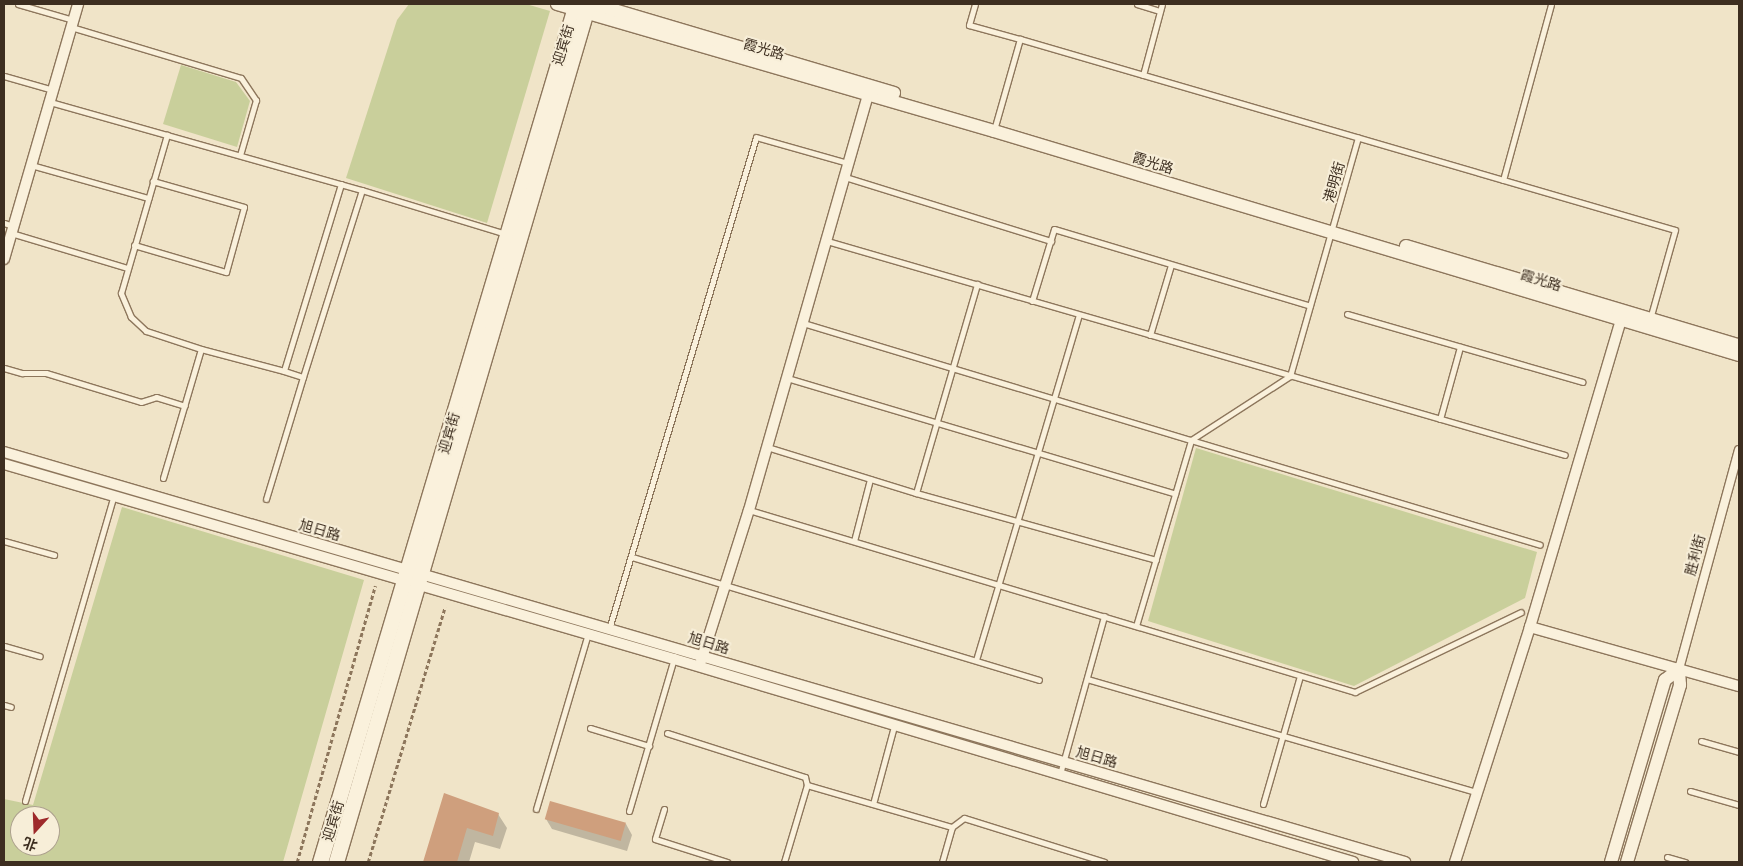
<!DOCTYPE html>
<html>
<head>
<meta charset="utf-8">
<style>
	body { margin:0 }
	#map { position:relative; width:1743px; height:866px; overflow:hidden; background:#f0e4c8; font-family:"Libre Baskerville","Noto Sans SC",serif }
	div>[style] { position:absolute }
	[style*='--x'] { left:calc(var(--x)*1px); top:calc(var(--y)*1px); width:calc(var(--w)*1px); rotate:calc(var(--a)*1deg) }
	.green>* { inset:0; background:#c9cf9b }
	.shadow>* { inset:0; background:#0003 }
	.building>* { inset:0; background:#cf9f7d; transform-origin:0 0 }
	.path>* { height:2.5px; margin-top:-1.25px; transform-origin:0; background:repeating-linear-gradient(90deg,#8d765c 0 4px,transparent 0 6.5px) }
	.roads { filter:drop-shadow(1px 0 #8d765c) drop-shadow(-1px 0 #8d765c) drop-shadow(0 1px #8d765c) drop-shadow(0 -1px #8d765c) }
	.service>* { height:5px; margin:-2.5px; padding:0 2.5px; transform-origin:2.5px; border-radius:2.5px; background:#faf1dc }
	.pedestrian>* { height:8px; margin:-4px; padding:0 4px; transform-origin:4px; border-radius:4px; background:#faf1dc }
	.minor>* { height:10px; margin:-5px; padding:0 5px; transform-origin:5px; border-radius:5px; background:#faf1dc }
	.tertiary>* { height:12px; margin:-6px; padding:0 6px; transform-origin:6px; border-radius:6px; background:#faf1dc }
	.secondary>* { height:15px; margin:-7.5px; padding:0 7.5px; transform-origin:7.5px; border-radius:7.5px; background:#faf1dc }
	span { translate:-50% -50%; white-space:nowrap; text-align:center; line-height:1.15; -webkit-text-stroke:4px #f7eed8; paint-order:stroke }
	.street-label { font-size:14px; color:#3d2e20 }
	.frame { position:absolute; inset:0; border:5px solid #3d2e20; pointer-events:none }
	.north { position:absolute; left:10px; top:806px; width:50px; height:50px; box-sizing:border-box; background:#f7eed8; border:1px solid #ada18e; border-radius:50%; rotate:200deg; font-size:14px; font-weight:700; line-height:20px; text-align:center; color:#3d2e20 }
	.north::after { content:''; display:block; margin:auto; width:18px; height:22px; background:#9e2a2b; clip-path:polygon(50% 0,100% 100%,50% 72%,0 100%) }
</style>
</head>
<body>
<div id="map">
	<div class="green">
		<i style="clip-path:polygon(409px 4px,526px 4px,550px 11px,487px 223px,346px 178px,397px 20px)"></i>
		<i style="clip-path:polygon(181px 65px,236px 82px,250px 101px,237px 147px,163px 124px)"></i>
		<i style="clip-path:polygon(1196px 448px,1537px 552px,1525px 598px,1354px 686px,1148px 621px)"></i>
		<i style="clip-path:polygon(evenodd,122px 507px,364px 580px,283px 862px,4px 862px,4px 799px,33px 805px,122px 507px,20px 816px,50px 816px,50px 846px,20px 846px,20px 816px)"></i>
	</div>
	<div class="shadow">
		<i style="clip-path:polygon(445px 795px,498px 814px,507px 828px,500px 849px,475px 842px,469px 862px,425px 862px)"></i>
		<i style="clip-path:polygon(546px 819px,626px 824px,632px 835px,627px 851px,552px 829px)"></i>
	</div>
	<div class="building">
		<i style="clip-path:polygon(444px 793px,499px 813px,493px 836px,467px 828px,457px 862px,423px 862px)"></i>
		<i style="left:550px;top:801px;width:79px;height:19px;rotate:16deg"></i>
	</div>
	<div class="path">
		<i style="--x:297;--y:862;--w:287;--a:-74.2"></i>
		<i style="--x:368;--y:862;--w:266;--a:-73.2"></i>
	</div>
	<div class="roads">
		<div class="service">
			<i style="--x:18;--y:4;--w:57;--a:16.2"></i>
			<i style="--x:975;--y:4;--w:22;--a:106"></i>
			<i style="--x:969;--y:25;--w:53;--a:15.4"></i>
			<i style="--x:1137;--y:4;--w:24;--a:17"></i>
			<i style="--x:71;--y:27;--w:177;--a:16.7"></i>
			<i style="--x:241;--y:78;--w:27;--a:56"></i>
			<i style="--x:256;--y:100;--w:57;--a:106.2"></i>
			<i style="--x:1143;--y:75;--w:73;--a:-75"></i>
			<i style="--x:4;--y:76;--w:51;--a:15.9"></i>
			<i style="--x:50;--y:102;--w:324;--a:15.8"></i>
			<i style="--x:362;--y:190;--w:151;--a:17"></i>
			<i style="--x:994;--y:130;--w:95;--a:-74.1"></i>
			<i style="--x:1020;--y:39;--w:682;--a:16.26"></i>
			<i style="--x:1675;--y:230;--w:92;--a:105.7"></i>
			<i style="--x:31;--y:165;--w:122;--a:15.8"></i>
			<i style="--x:845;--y:177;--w:216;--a:17.3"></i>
			<i style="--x:1503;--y:180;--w:182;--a:-74.7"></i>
			<i style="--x:341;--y:184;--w:195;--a:107"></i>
			<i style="--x:284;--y:371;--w:20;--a:18"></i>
			<i style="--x:303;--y:377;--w:196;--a:-72.5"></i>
			<i style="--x:4;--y:223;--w:9;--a:18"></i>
			<i style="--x:11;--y:233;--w:121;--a:16.8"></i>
			<i style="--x:827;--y:241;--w:768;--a:16.17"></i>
			<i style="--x:134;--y:245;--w:96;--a:16.4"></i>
			<i style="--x:226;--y:272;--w:67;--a:-74.5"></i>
			<i style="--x:244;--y:207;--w:95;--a:-164.1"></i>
			<i style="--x:1032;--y:301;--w:75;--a:-73"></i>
			<i style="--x:1054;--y:229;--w:267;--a:16.7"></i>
			<i style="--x:1347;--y:314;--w:245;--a:16.1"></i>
			<i style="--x:803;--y:323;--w:405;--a:16.8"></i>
			<i style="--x:1191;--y:440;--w:118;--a:-32.9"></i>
			<i style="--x:1290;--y:376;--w:248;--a:-74.1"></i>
			<i style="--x:1150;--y:335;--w:73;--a:-73.3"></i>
			<i style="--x:201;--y:349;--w:86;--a:14.8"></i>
			<i style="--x:4;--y:368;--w:19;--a:16"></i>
			<i style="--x:22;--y:373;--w:24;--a:0"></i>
			<i style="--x:46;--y:373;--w:99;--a:17"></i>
			<i style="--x:141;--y:402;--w:16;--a:-18"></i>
			<i style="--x:156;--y:397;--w:30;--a:17"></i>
			<i style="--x:787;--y:378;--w:405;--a:16.6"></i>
			<i style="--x:1440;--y:419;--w:75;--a:-74.5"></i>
			<i style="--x:767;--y:447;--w:156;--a:17.2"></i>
			<i style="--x:916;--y:493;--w:249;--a:15.6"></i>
			<i style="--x:163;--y:478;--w:134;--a:-73.6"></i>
			<i style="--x:201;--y:349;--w:58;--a:-161.9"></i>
			<i style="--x:146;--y:331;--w:21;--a:-137"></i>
			<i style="--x:131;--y:317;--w:26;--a:-113"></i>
			<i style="--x:121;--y:293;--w:165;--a:-73.8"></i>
			<i style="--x:916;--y:493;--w:218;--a:-73.7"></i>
			<i style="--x:266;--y:499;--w:127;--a:-73.1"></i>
			<i style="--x:749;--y:510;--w:633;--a:16.72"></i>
			<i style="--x:1355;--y:692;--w:184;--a:-25.7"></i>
			<i style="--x:4;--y:541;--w:52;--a:15.6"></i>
			<i style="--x:854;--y:541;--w:64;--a:-75.5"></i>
			<i style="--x:632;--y:557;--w:425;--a:16.8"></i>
			<i style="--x:1136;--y:626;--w:194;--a:-73.5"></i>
			<i style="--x:1191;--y:440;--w:364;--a:16.7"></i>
			<i style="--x:609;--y:629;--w:513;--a:-73.36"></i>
			<i style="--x:756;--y:137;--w:96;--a:15.8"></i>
			<i style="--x:4;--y:646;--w:37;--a:16"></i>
			<i style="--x:976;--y:660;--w:360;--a:-73.4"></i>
			<i style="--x:1087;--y:679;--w:405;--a:16.2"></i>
			<i style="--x:4;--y:705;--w:7;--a:16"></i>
			<i style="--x:590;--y:728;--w:62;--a:17"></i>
			<i style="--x:667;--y:733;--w:145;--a:17.7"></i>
			<i style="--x:805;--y:777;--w:8;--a:76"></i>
			<i style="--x:1701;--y:741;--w:40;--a:16"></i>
			<i style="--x:1060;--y:774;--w:164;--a:-74.4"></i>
			<i style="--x:1690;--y:791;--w:51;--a:15.9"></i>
			<i style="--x:25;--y:801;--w:319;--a:-73.8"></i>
			<i style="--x:873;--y:804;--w:81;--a:-74.9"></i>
			<i style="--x:1263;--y:804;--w:133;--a:-73.9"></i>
			<i style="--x:536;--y:809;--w:184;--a:-73.5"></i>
			<i style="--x:664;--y:809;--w:31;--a:107"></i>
			<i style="--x:655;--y:839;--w:76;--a:17.7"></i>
			<i style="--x:629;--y:811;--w:159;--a:-73.6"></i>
			<i style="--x:952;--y:827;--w:15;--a:-37"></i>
			<i style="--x:964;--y:818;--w:147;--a:17.4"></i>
			<i style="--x:1667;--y:857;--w:19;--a:16"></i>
			<i style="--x:784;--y:862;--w:80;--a:-73.4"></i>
			<i style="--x:807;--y:785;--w:151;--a:16.2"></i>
			<i style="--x:952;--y:827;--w:36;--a:106"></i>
		</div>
		<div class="pedestrian">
			<i style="--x:1679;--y:669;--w:227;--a:-74.7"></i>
		</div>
		<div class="minor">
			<i style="--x:4;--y:259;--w:266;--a:-73.8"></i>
			<i style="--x:4;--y:452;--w:1460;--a:16.31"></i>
			<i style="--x:4;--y:464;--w:698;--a:16.23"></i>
			<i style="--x:674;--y:659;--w:709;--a:16.65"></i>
			<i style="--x:1530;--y:627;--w:217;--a:15.8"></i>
			<i style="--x:701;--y:661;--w:158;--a:-72.4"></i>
			<i style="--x:749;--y:510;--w:440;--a:-74"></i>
			<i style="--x:1455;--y:862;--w:247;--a:-72.3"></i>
			<i style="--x:1530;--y:627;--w:327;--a:-73.5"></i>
		</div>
		<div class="tertiary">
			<i style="--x:557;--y:4;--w:455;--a:16.2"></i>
			<i style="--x:994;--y:131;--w:778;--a:16.73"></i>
			<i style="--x:594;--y:4;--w:313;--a:16.5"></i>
			<i style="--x:1406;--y:246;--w:347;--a:16.6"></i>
			<i style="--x:1611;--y:862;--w:190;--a:-73.5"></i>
			<i style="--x:1665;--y:680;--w:18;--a:-38"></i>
			<i style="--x:1627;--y:862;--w:185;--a:-73.3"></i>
			<i style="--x:1680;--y:685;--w:16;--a:-94"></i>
		</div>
		<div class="secondary">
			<i style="--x:320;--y:862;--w:895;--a:-73.39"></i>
			<i style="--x:336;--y:862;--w:894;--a:-73.63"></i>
		</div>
	</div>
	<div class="street-label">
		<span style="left:563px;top:45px;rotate:-73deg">迎宾街</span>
		<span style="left:764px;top:49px;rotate:16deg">霞光路</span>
		<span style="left:1153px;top:163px;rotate:17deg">霞光路</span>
		<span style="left:1334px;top:182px;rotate:-74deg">港明街</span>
		<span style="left:1541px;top:280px;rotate:17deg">霞光路</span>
		<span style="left:449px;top:433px;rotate:-74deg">迎宾街</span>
		<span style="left:320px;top:530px;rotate:16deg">旭日路</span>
		<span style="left:1695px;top:555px;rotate:-75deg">胜利街</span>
		<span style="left:709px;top:643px;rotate:17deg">旭日路</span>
		<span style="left:1097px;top:757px;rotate:16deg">旭日路</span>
		<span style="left:333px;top:821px;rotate:-73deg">迎宾街</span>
	</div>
	<div class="frame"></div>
	<div class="north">北</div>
</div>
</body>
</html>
